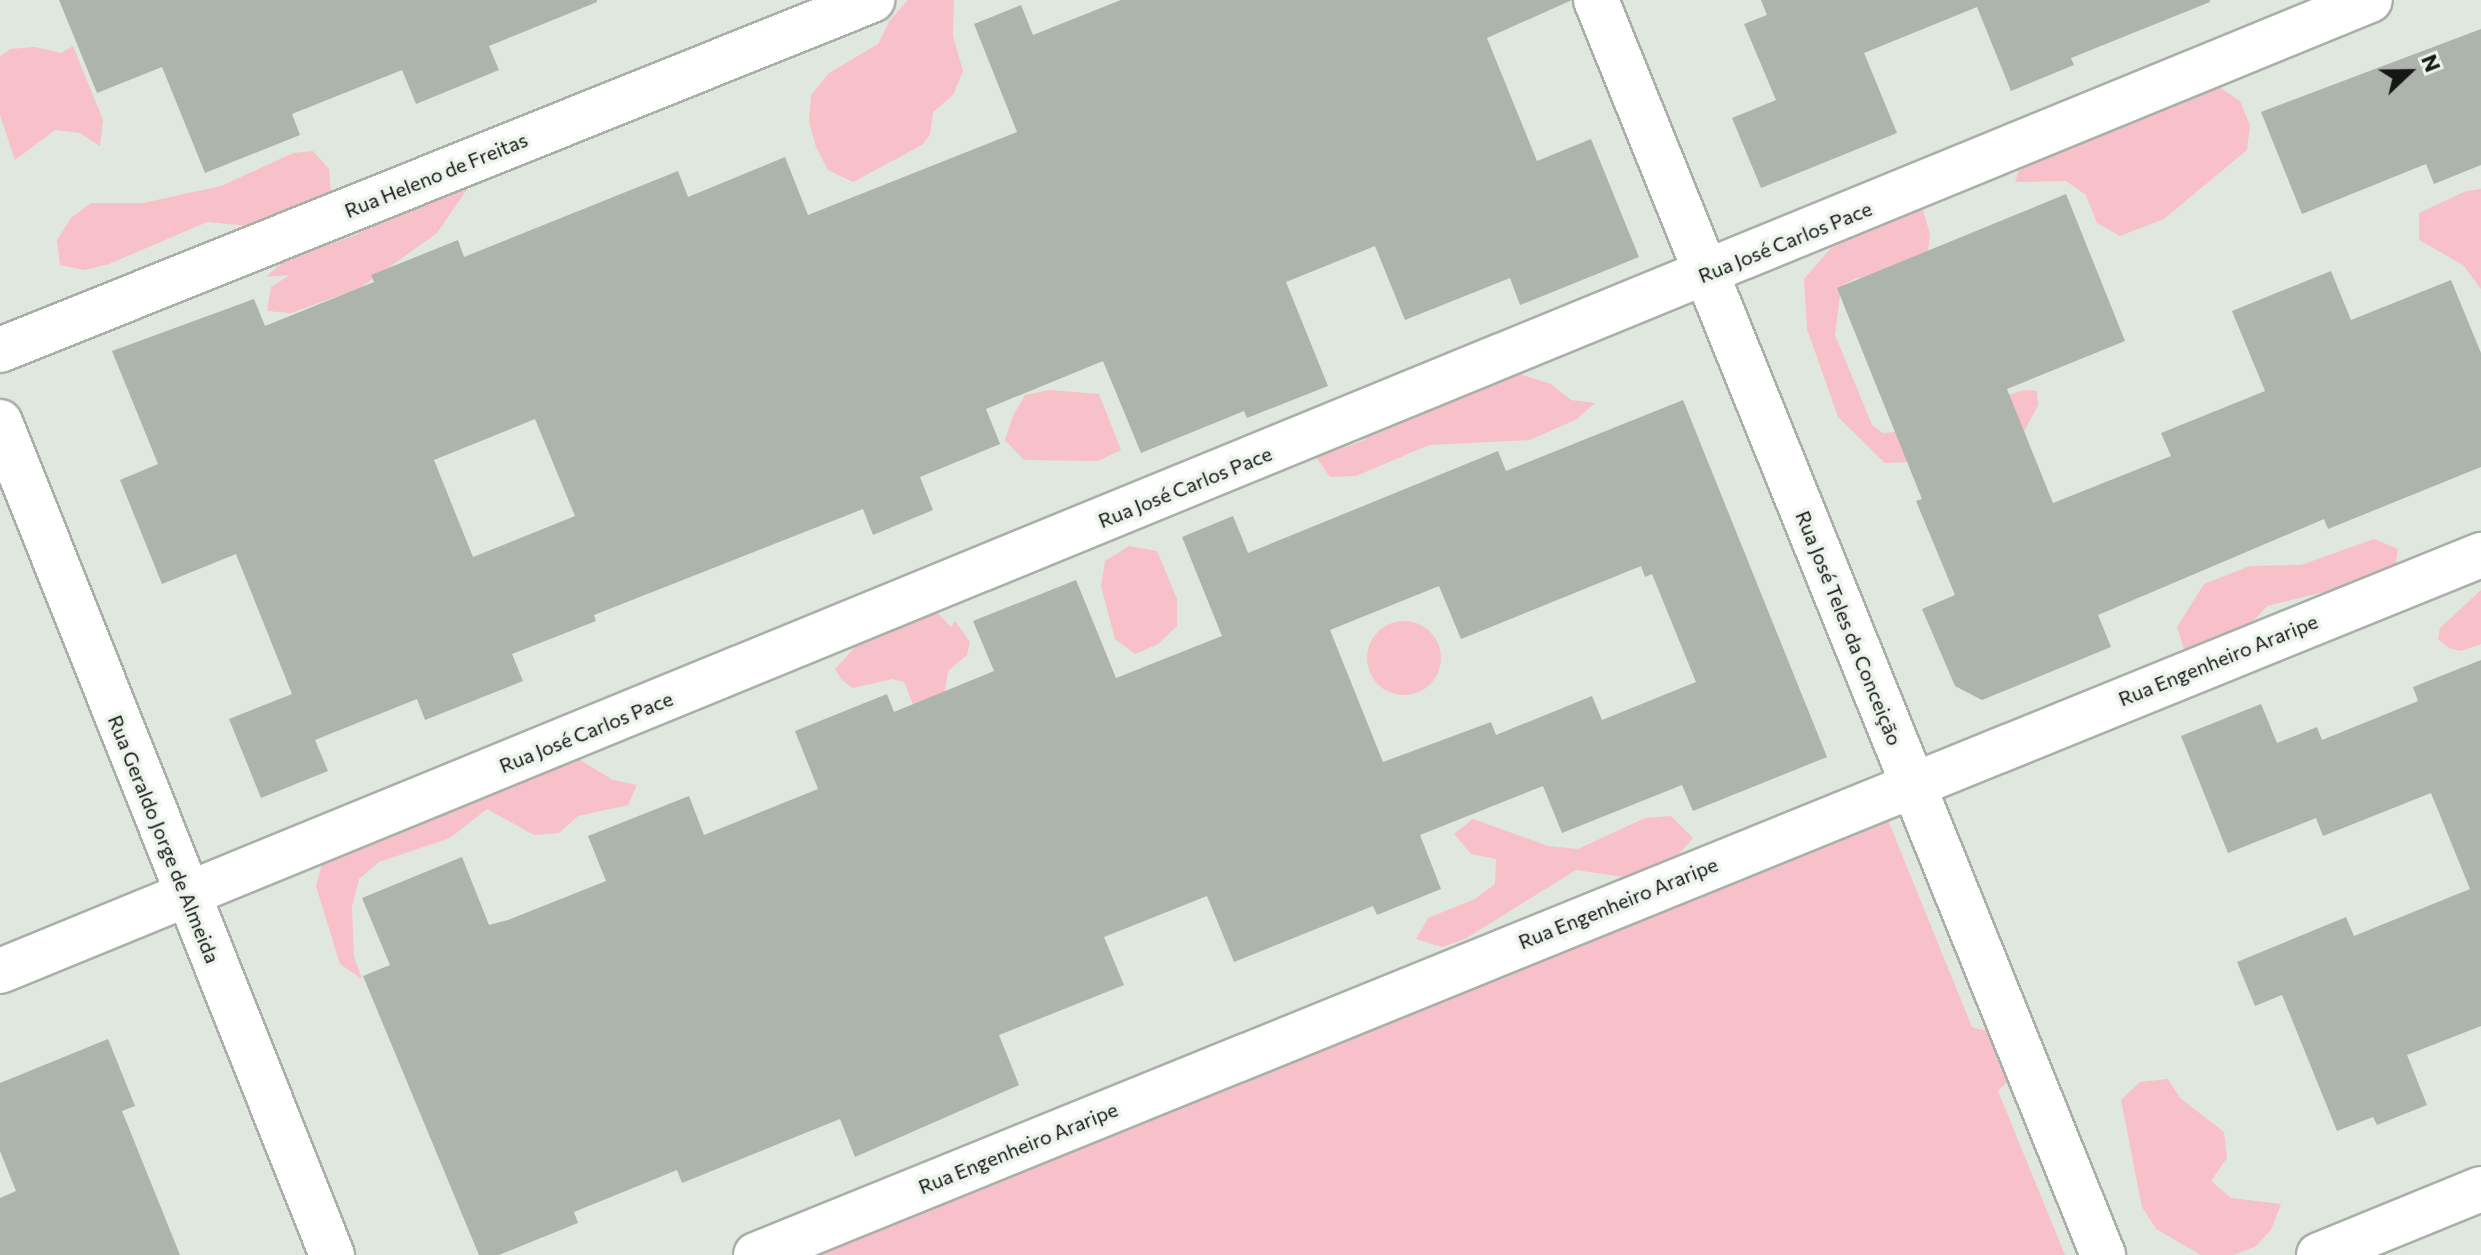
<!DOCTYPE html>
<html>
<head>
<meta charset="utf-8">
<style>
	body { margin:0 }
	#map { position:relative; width:2481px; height:1255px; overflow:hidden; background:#e0e7de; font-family:Commissioner,sans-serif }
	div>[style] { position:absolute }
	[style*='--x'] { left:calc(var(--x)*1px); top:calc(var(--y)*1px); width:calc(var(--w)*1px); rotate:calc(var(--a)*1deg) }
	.green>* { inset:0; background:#f8c0c8 }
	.round { border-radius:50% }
	.building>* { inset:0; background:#adb4ac }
	.roads { filter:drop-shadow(2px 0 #a9b0a8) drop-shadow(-2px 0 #a9b0a8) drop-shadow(0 2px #a9b0a8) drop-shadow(0 -2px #a9b0a8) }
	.minor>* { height:44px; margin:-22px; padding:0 22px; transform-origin:22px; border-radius:22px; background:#fff }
	.secondary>* { height:44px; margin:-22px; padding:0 22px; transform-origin:22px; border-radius:22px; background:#fff }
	span { translate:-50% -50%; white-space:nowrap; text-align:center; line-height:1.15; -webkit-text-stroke:7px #edf4ec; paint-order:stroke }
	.street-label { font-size:20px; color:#141714 }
	.north { position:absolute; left:2369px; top:32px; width:80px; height:80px; -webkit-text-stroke:6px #edf4ec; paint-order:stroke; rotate:68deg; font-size:22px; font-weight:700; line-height:32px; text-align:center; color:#141714 }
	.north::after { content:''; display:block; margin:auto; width:28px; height:36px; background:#141714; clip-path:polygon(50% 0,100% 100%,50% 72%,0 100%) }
</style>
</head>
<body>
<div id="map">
	<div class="green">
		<i style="clip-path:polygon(908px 0,954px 0,953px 36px,963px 71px,953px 95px,933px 112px,930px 135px,922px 145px,853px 182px,828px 170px,816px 147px,809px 122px,811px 95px,829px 73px,878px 44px,890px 20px)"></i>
		<i style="clip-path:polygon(73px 46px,103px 120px,100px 146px,80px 133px,55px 130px,15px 160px,0 115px,0 56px,11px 49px,35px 47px,61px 53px)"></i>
		<i style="clip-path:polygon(2209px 80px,2240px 101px,2250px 125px,2247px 150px,2164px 219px,2120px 236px,2097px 223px,2086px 195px,2066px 181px,2015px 182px,2023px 158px,2068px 132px,2119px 127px,2137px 106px)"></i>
		<i style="clip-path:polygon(313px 151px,329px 169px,331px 195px,295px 230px,207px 222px,109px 264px,85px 270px,60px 265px,57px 240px,71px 218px,91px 203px,143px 203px,221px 186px,293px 153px)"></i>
		<i style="clip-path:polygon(470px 185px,437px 233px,360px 288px,291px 313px,267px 311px,271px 287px,290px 275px,266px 277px,285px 260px,356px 235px,444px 188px)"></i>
		<i style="clip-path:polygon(2481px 189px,2481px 289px,2463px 265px,2419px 240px,2419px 213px,2466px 191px)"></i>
		<i style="clip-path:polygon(1922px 207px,1930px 234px,1926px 266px,1884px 281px,1857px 278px,1845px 284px,1840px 296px,1835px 335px,1872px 425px,1883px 433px,1895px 432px,2024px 390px,2037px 391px,2038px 405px,2024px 432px,1910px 462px,1885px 463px,1838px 417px,1807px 329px,1804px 279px,1830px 249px,1887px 216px)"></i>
		<i style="clip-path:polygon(1504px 369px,1551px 384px,1571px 400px,1595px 403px,1577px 419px,1530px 440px,1429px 445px,1356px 476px,1330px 477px,1316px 457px,1363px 441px,1382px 423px)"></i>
		<i style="clip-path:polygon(1049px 390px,1099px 394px,1121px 450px,1098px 461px,1024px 460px,1005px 440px,1013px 416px,1025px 395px)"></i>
		<i style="clip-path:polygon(2374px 539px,2398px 549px,2394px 575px,2267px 606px,2232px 644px,2184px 649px,2177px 627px,2204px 584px,2250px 566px,2301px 565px)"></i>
		<i style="clip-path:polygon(1129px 546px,1157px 551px,1177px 599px,1177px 626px,1158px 644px,1135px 654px,1115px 639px,1101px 586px,1105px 561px)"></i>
		<i style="clip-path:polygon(2481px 590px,2481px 644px,2461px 651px,2449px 648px,2438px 639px,2440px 628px)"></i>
		<i style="clip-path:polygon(933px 608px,951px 627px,955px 621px,970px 642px,967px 655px,948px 671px,944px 697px,917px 714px,904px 682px,892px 679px,853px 688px,842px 680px,835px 669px,868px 633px)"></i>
		<i class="round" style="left:1367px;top:621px;width:74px;height:74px"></i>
		<i style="clip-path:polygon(570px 754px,613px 780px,637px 785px,628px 805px,578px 816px,559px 833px,534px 835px,487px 809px,450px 838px,379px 862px,359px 879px,352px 906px,354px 957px,362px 979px,340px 964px,316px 886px,327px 845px)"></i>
		<i style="clip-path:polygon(1883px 808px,1972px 1027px,1986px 1031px,2004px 1052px,2012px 1077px,1998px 1091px,2065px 1255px,790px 1255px)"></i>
		<i style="clip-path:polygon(1671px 816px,1693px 838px,1673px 861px,1624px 877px,1576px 870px,1465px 939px,1442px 947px,1416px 939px,1428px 918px,1475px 899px,1495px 884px,1496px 859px,1471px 854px,1454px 834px,1473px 819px,1548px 846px,1578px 849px,1645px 818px)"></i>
		<i style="clip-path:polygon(2168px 1079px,2180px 1098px,2224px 1132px,2227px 1158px,2211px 1181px,2231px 1198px,2281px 1204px,2271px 1230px,2255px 1247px,2233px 1255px,2201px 1255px,2156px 1229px,2142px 1207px,2121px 1100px,2140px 1082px)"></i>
	</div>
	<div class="building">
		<i style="clip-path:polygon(59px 0,597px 0,597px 2px,489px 46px,499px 70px,416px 104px,402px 70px,292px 114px,300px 135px,205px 173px,162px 67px,97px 93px)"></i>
		<i style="clip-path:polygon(evenodd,1121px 0,1572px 0,1487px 38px,1537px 161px,1591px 139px,1639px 257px,1520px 305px,1510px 278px,1405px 320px,1375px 246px,1286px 282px,1328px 386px,1247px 418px,1244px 411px,1141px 453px,1103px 361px,986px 409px,1000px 444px,920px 477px,933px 510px,873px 535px,863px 509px,594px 615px,596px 621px,512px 654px,523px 681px,425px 720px,417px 699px,315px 740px,328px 771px,261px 798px,229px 719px,292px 694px,236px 554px,162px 584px,120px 480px,158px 464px,112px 351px,254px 299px,265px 326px,374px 282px,371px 275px,458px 240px,464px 257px,678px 171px,688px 197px,785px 157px,808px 215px,1017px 132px,974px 24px,1021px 5px,1033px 35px,1121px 0,535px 419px,575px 516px,473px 557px,434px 460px,535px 419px)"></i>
		<i style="clip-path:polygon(1761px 0,2210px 0,2210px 2px,2071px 58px,2074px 65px,2011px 91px,1977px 7px,1864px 53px,1897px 133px,1761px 188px,1732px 118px,1776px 100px,1744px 24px,1767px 15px)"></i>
		<i style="clip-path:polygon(2481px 29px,2481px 165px,2434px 184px,2426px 164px,2302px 214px,2261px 112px)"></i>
		<i style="clip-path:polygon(2066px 194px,2125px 341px,2007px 389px,2053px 503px,2171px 456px,2161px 433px,2265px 391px,2232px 311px,2331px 271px,2351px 320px,2451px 280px,2481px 353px,2481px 467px,2328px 529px,2324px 519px,2098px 615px,2111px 647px,1982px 700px,1955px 686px,1922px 609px,1955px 595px,1916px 501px,1922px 499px,1837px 288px)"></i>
		<i style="clip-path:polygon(evenodd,1683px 400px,1827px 757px,1693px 811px,1682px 785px,1562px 833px,1543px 786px,1420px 835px,1441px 889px,1377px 915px,1373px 906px,1234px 962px,1207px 896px,1104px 937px,1124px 985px,999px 1035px,1019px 1085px,855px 1157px,840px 1119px,682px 1183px,677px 1170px,574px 1212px,578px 1223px,499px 1255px,479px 1255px,363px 976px,390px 965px,362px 898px,462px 857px,489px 925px,508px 920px,606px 881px,588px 836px,689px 796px,704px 835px,818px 789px,795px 731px,887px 694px,894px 712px,994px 671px,973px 621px,1076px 580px,1116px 678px,1222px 636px,1182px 537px,1233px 516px,1248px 553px,1498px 451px,1506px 471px,1683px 400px,1641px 566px,1645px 577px,1652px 574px,1696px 682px,1602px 720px,1592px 696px,1496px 735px,1491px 722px,1383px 762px,1330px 630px,1439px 586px,1461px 639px,1641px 566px)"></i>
		<i style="clip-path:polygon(2481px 660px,2481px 1026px,2407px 1055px,2427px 1105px,2377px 1125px,2373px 1117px,2337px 1131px,2282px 995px,2255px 1006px,2237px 962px,2346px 917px,2354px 936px,2470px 889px,2431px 793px,2323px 836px,2316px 818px,2228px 853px,2181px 736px,2261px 704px,2277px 743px,2317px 727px,2322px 740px,2418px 701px,2413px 687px)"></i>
		<i style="clip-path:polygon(108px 1039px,135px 1106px,122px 1111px,180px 1255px,0 1255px,0 1198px,16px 1191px,0 1151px,0 1083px)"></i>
	</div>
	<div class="roads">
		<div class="minor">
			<i style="--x:1596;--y:0;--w:1354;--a:68"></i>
			<i style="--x:0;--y:350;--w:940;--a:-21.87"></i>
			<i style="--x:0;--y:422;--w:897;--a:68.27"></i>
			<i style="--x:0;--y:971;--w:2561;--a:-22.28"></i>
			<i style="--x:756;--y:1255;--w:1862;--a:-22.09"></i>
		</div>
		<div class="secondary">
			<i style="--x:2319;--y:1255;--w:175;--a:-22.2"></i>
		</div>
	</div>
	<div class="street-label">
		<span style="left:436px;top:175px;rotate:-22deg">Rua Heleno de Freitas</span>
		<span style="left:1785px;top:242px;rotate:-22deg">Rua José Carlos Pace</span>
		<span style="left:1185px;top:487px;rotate:-22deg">Rua José Carlos Pace</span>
		<span style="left:1849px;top:628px;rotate:68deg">Rua José Teles da Conceição</span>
		<span style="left:2218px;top:660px;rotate:-22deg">Rua Engenheiro Araripe</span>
		<span style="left:586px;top:732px;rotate:-22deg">Rua José Carlos Pace</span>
		<span style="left:164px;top:839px;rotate:68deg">Rua Geraldo Jorge de Almeida</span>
		<span style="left:1618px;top:903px;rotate:-22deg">Rua Engenheiro Araripe</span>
		<span style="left:1018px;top:1148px;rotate:-22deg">Rua Engenheiro Araripe</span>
	</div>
	<div class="north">N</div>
</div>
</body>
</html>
